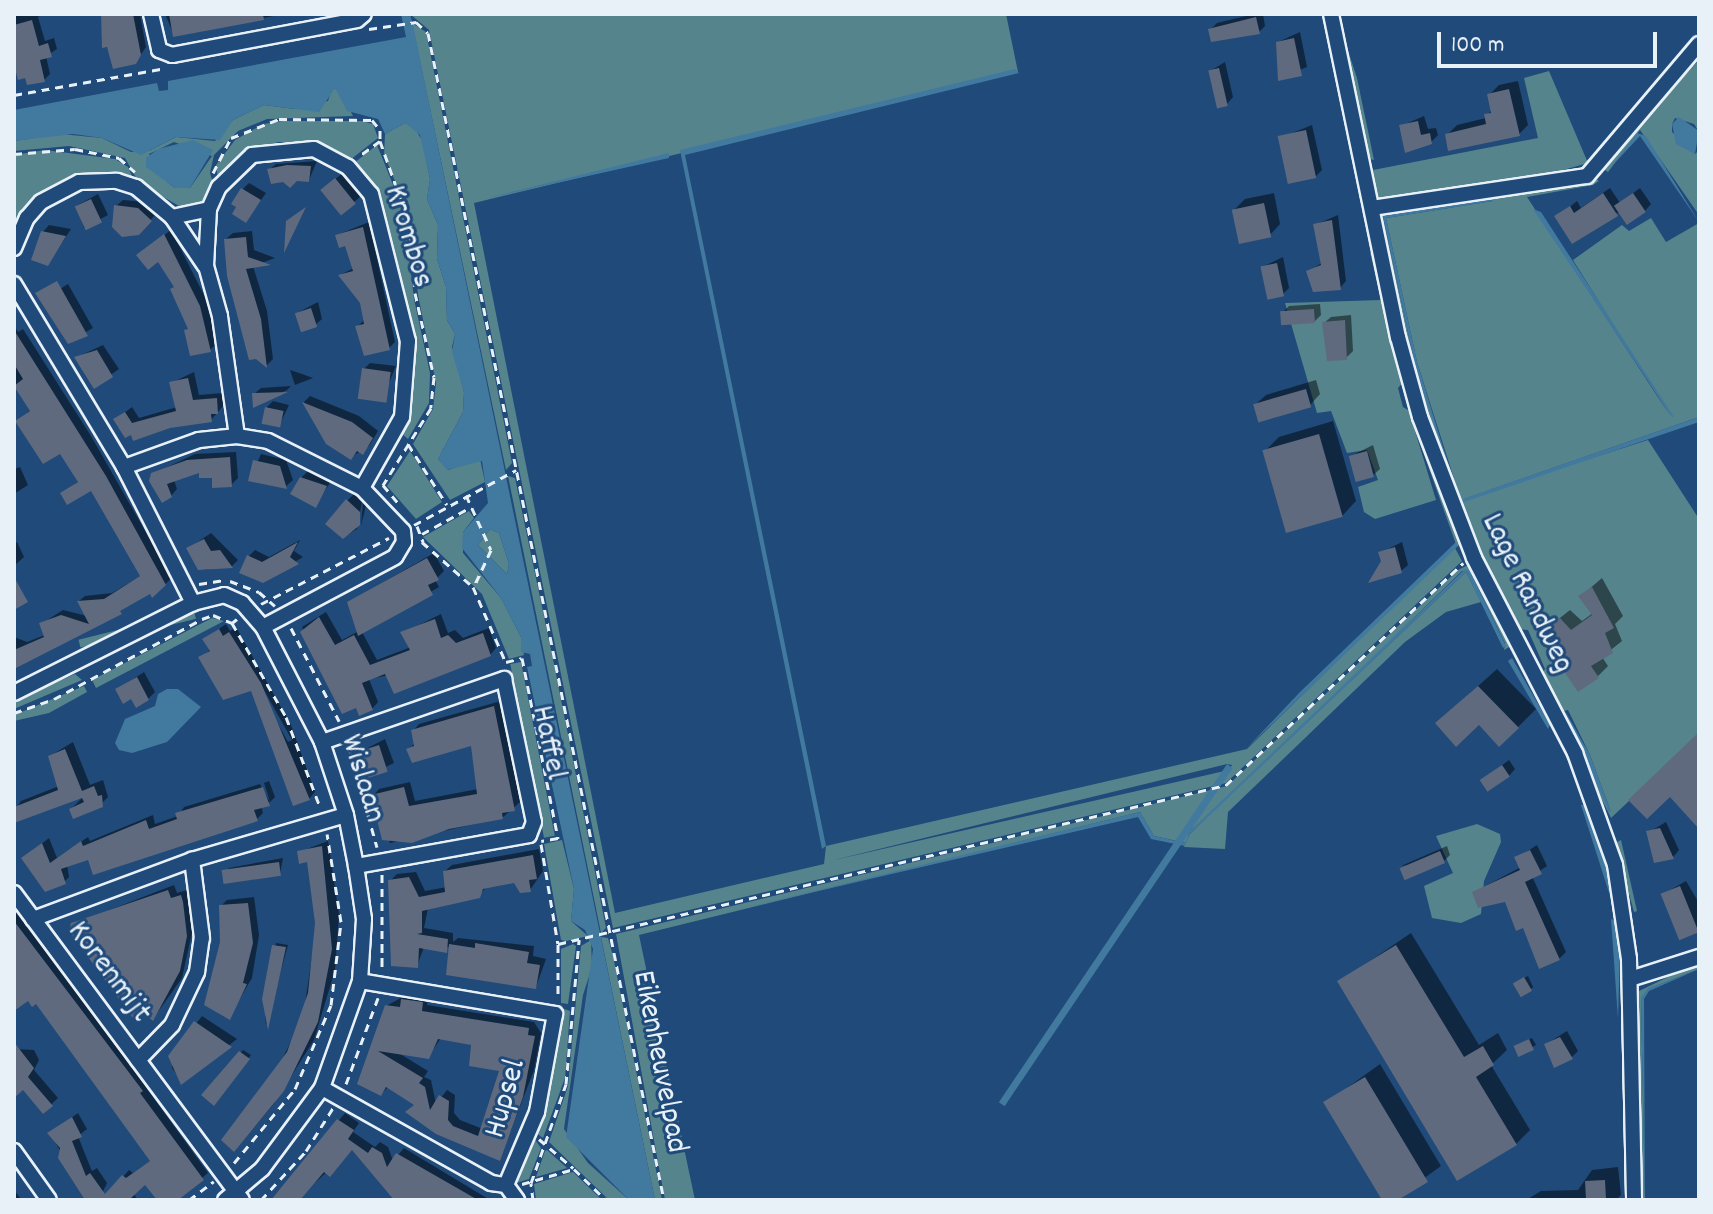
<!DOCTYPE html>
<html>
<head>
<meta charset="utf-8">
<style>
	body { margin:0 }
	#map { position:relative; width:1713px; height:1214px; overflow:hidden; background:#1f4a7a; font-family:Dekko,sans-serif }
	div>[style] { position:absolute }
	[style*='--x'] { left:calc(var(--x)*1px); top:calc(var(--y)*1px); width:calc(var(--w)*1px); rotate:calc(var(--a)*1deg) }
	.green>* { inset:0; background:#55848d; transform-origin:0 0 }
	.water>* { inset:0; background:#42799f; transform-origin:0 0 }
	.shadow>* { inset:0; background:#0007 }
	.building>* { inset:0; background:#5f6a7f; transform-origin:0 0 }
	.path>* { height:3px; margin-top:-1.5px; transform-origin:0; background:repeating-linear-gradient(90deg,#e8f1f8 0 8px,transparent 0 14px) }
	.roads { filter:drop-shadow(2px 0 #e8f1f8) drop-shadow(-2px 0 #e8f1f8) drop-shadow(0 2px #e8f1f8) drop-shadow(0 -2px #e8f1f8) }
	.minor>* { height:14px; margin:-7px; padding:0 7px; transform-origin:7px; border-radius:7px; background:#1f4a7a }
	span { translate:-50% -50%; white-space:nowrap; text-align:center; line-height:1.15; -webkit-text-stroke:6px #1f4a7a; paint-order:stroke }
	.street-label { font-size:32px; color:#e8f1f8 }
	.frame { position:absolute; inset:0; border:16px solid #e8f1f8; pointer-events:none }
	.scale { position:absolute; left:1437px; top:32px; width:220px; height:36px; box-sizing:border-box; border:4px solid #e8f1f8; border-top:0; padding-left:10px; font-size:24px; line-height:28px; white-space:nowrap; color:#e8f1f8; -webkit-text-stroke:6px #1f4a7a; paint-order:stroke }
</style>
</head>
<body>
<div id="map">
	<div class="green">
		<i style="clip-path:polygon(evenodd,410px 14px,1006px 14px,1018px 72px,474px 203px,615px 913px,824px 864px,826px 846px,1247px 749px,1447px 554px,1455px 548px,1462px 561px,1226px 783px,613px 928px,429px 30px,410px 14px,1232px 765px,1229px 770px,830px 861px,1227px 764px,1232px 765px)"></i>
		<i style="clip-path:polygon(1336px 14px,1357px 78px,1374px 160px,1367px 158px)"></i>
		<i style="clip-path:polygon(412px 23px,426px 32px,512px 463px,506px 470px)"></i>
		<i style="clip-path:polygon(1699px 33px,1587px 172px,1378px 202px,1375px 198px,1373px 170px,1538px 138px,1524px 78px,1549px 71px,1588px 163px,1556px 172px,1588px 167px)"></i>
		<i style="clip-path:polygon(1699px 55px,1647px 117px,1699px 60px,1699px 132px,1694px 124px,1675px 118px,1672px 124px,1672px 132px,1695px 154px,1699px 150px,1699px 215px,1640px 130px,1608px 172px,1602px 168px)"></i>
		<i style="clip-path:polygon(evenodd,332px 88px,339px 89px,353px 116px,267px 119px,238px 131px,214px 155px,210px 173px,214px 186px,207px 198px,186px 210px,139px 183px,125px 158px,69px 146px,14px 151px,14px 141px,61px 134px,102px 138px,131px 152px,149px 151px,176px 137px,215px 141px,233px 120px,264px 105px,295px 109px,328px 101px,332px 88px,174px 142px,212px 156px,190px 188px,175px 188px,167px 182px,149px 154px,174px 142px)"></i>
		<i style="clip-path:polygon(282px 121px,362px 121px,373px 124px,378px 138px,350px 160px,315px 142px,278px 142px,250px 151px,218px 179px,216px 165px,235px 140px,263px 124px)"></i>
		<i style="clip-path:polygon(405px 123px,413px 126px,422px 140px,430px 179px,427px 199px,438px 225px,437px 259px,446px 287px,447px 320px,455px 334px,452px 347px,464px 392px,463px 412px,438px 459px,448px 470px,480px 459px,485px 482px,450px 500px,413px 444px,433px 409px,436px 383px,418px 295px,411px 219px,384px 155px,385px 134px)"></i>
		<i style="clip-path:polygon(377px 145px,404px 212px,414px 299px,430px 373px,429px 403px,408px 439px,401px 433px,414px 366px,409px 318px,381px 204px,354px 163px)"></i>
		<i style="clip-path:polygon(45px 150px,115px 159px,128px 167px,134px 180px,97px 174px,67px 181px,41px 195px,14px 222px,14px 155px)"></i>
		<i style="clip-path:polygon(evenodd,1593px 176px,1599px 181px,1593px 185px,1527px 197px,1671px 417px,1573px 260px,1622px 225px,1629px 231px,1651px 218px,1666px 242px,1699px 223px,1699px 417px,1461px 500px,1648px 440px,1699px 519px,1699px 735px,1611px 818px,1541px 676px,1545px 669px,1528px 630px,1515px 629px,1468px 531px,1428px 425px,1380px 219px,1383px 212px,1593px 176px,1487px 199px,1493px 201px,1386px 218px,1417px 362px,1457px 488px,1416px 370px,1383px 216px,1487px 199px,1593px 176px,1568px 710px,1590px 755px,1611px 812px,1564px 711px,1568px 710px)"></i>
		<i style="clip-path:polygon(1370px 252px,1375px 255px,1404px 381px,1398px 388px,1403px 407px,1413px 413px,1461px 543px,1457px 547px,1412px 421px,1436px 500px,1375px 519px,1364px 512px,1358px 487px,1378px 480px,1367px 450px,1347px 453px,1331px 411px,1317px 413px,1285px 303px,1381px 300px)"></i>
		<i style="clip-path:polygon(410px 451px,442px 502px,416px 519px,387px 486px)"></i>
		<i style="clip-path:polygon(508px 476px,515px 478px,555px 669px,606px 928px,601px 933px)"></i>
		<i style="clip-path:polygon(469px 511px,474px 518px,463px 532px,463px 553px,501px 598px,521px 637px,524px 655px,509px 659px,482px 594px,423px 537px)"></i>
		<i style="clip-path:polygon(490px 529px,499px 533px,509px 564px,507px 574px,478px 545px)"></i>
		<i style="clip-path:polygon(1470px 564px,1511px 646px,1504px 650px,1505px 643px,1470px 571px,1462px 571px,1260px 767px,1466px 572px,1481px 602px,1446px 612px,1405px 642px,1228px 812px,1225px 849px,1184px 847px,1190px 834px,1239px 786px,1190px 831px,1186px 843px,1154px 836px,1140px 812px,639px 935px,695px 1200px,665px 1200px,616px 934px,1227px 786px,1458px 570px)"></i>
		<i style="left:194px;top:611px;width:8px;height:119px;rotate:76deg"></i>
		<i style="clip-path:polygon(212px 618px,224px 621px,96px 688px,92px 680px)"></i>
		<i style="left:521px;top:662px;width:177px;height:11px;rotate:79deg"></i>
		<i style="clip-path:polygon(75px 674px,82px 680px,14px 709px,14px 701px)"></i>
		<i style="clip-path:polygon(84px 686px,87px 692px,49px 713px,14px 721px,14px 715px)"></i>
		<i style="clip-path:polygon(1477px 824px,1500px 834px,1501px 842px,1484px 881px,1481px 914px,1461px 923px,1432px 918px,1424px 886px,1453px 873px,1436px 836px)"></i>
		<i style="clip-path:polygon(562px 840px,574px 889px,571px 921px,588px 936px,566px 941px,561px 940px,544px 844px)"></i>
		<i style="clip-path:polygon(1621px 840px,1637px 911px,1634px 912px,1615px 843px)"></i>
		<i style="clip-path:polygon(601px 937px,608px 938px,613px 956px,662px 1200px,655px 1200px)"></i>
		<i style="clip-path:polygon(591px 940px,592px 967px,583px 995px,564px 1129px,588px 1163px,629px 1200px,609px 1200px,549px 1142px,568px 1086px,581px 946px)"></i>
		<i style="clip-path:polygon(573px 944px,576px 946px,568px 1004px,561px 1003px,561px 949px)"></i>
		<i style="clip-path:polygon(1699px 962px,1699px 969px,1648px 989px,1641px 999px,1645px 1200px,1640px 1200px,1637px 992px)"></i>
		<i style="clip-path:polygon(561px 1008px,570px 1011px,565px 1078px,543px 1138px,535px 1132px)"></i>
		<i style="clip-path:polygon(533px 1137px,541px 1148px,529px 1179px,516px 1183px)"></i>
		<i style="clip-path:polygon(547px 1150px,567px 1168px,536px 1177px,545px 1151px)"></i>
		<i style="clip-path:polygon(573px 1172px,602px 1200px,536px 1200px,534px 1184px)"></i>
	</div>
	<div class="water">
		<i style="clip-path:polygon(evenodd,401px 14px,410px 14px,414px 30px,655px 1200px,629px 1200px,566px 1137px,593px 949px,585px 930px,571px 921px,574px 889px,527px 667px,532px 666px,530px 654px,521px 652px,521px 637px,501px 598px,462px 548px,463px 532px,488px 503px,482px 461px,447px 470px,438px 459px,463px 412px,464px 392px,452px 352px,455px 334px,447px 320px,446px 287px,437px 259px,438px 225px,427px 199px,430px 179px,420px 135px,405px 123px,385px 134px,378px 119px,347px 111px,335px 88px,319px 112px,264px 105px,233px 120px,220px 140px,176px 137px,141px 155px,102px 138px,73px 134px,14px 141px,14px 110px,157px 83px,159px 91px,168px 90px,168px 81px,406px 37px,401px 14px,490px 529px,499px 533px,509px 564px,507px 574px,478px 545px,490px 529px)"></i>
		<i style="clip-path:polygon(1015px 69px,1019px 73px,685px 155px,826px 846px,822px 849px,680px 150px)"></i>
		<i style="clip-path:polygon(1679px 117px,1699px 131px,1695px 154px,1676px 144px,1672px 124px)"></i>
		<i style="clip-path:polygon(1637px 133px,1646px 136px,1699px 222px,1640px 136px,1610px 168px)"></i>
		<i style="clip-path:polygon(193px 140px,213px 150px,190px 188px,175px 188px,146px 167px,146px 158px,158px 149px)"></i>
		<i style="clip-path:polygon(669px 153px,669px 158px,489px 198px,491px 197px)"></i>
		<i style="clip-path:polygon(1487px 199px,1493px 201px,1386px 218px,1417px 362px,1456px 490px,1416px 370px,1383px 216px)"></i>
		<i style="clip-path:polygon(1533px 209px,1541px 212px,1674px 417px,1672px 417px)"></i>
		<i style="clip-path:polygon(1699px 417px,1699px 422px,1461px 503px,1463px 499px)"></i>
		<i style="clip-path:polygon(1456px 542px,1457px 547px,1246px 749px,1299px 693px)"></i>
		<i style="clip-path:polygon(1465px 569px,1470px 571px,1506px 646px,1503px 648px,1466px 572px,1190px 834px,1185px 846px,1151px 839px,1138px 817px,728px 912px,1140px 812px,1154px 836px,1185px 843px,1190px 831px)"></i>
		<i style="clip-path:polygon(1512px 658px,1550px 725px,1548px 729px,1508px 661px)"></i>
		<i style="clip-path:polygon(167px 689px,178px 689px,201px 707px,167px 742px,132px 753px,119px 750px,115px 743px,125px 719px,155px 706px,158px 694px)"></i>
		<i style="clip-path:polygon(1564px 709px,1590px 755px,1611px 812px,1609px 812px)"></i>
		<i style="left:1227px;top:764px;width:7px;height:408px;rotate:34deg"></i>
		<i style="clip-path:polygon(1581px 805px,1586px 805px,1603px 849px,1612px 902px)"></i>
		<i style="clip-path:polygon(1611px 919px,1617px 921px,1620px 953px,1618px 1019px)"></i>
		<i style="clip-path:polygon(1699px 969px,1649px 991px,1644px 999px,1645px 1200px,1641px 999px,1648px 989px)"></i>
	</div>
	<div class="shadow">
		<i style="clip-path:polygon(14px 14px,43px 14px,38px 17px,45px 41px,54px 38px,57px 49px,46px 56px,50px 74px,44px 80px,14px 58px)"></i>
		<i style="clip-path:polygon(101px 14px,140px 14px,146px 47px,135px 63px,104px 46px)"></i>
		<i style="clip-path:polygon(165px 14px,284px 14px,174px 35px)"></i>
		<i style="clip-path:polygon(1254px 14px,1263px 14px,1265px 26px,1259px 32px,1210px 30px,1217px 23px)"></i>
		<i style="clip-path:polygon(1300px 32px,1307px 67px,1280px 78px,1278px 42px)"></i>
		<i style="clip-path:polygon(1225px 62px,1233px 97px,1227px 104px,1210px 71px)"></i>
		<i style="clip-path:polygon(1518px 81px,1528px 125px,1519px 134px,1447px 135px,1457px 125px,1486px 118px,1492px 109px,1489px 95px,1499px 85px)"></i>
		<i style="clip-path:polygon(1424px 116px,1428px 129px,1436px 128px,1438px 135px,1431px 142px,1401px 126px)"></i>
		<i style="clip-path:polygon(1312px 125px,1322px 170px,1315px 177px,1280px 138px)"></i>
		<i style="clip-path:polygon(317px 161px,309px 180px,269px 170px,276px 164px)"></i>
		<i style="clip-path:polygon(343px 173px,361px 196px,354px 202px,329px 184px)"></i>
		<i style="clip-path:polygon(249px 183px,266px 193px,246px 221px,243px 189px)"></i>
		<i style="clip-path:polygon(1610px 188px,1620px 203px,1640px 188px,1651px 204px,1645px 211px,1557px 217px,1577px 201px,1581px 208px)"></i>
		<i style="clip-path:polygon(1274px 193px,1280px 224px,1270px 235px,1234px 210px,1245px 199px)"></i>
		<i style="clip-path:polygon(98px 194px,108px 215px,84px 228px,76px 206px)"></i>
		<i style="clip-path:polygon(123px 200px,145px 202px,157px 213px,138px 233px,116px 206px)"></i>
		<i style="clip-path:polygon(1338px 215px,1346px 281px,1340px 288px,1308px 272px,1323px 262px,1315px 225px)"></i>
		<i style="clip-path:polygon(369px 222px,395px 342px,389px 348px,358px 326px,364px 320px,362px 303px,340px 275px,354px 268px,347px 244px,337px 235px)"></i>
		<i style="clip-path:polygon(49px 225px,71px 229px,48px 264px,43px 232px)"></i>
		<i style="clip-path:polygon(171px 230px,206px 299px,217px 343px,210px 350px,190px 328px,175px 286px,159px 260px,146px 249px)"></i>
		<i style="clip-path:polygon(252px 231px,254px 250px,275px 258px,253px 266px,267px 311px,273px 359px,267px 365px,257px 357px,226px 239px,233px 233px)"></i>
		<i style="clip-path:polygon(1283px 257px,1289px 288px,1283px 294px,1262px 267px)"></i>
		<i style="clip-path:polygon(68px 284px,93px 328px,68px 342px,49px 296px)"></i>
		<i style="clip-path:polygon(318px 302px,322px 319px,315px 325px,297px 313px)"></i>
		<i style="clip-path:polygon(1320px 304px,1321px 315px,1314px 322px,1282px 313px,1289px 306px)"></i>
		<i style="clip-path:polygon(1351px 315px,1353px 351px,1346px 358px,1324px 323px,1331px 317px)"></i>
		<i style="clip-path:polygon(14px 325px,18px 332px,23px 329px,91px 436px,172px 578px,153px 595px,151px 591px,14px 665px,14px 637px,27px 642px,45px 635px,41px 624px,63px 610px,87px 616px,79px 601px,85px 596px,112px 593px,142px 575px,92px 488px,62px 493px,79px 481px,61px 451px,17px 421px,32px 409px,14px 382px)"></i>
		<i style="clip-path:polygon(103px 345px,119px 369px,95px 386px,77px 357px)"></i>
		<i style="clip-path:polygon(370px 363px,396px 366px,383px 397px,364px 369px)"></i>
		<i style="clip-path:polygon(290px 370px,302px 374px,313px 378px,295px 385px)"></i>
		<i style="clip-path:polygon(194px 372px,199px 395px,223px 393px,224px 405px,211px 420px,132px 432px,115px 420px,132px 407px,139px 418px,177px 407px,171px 383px)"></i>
		<i style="clip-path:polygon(1316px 380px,1320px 394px,1310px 405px,1255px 405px,1266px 395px)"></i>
		<i style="clip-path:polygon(291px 386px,287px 390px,255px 405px,254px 394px,261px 388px)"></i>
		<i style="clip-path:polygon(310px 396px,359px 416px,378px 431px,369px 446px,351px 457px,327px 443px,304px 402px)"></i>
		<i style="clip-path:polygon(273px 401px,289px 405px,279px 426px,266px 408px)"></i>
		<i style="clip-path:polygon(1333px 421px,1356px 501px,1342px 516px,1265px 451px,1279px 437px)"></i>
		<i style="clip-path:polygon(1373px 445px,1380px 469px,1373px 475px,1351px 456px)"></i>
		<i style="clip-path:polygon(236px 452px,238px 478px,231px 485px,201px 470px,174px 480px,177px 489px,171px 496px,153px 474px,195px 454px)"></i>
		<i style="clip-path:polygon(261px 454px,286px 460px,293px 480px,286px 486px,250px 480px)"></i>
		<i style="clip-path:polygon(20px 467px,28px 485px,14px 494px,14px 469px)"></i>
		<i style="clip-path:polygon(308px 471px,332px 480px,315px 505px,301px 478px)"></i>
		<i style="clip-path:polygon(354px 494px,362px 502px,357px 529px,344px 537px,347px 501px)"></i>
		<i style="clip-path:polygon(363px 502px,366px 505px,361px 526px)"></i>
		<i style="clip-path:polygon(211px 533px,238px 560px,232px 566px,204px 570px,189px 548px)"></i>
		<i style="clip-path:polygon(300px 540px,294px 551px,303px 557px,263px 581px,249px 556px,255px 550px,269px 557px)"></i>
		<i style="clip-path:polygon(17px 542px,24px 557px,14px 566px,14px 544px)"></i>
		<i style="clip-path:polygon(1402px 542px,1408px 565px,1401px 571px,1383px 562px,1380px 553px)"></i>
		<i style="clip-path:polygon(434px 553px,444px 571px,435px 580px,439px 587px,362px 632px,377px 660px,411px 647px,403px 633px,441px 614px,448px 633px,455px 630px,463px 638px,489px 628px,496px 648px,490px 655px,369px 679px,378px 702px,372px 709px,357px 705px,343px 712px,302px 627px,326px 612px,342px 640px,359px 631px,349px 602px)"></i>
		<i style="clip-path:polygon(1602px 578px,1623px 616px,1615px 624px,1622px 641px,1602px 657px,1608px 666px,1598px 676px,1541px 633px,1570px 610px,1582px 621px,1593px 613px,1581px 596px)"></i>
		<i style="clip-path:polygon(evenodd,226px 624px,230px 631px,236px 627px,291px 725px,315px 792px,309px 799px,252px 689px,201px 658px,211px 649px,205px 639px,226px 624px,256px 676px,292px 740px,288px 742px,257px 686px,256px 676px)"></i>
		<i style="clip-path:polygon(1497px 669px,1536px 709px,1518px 727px,1499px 744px,1480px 723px,1437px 723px)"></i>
		<i style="clip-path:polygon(144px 672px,155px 692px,148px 699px,118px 689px)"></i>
		<i style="clip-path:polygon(501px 701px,520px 802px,502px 818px,390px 843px,373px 796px,379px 789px,410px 782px,415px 801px,478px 789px,473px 743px,409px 749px,415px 743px,413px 731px,419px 724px)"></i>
		<i style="clip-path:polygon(385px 739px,394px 763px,367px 776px,360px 752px)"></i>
		<i style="clip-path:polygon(73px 742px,90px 785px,103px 780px,108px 797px,99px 806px,71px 809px,85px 795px,14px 811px,21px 801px,59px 786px,50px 756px)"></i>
		<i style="clip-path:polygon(1509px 760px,1515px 769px,1509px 776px,1481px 781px)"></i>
		<i style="clip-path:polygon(269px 781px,275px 797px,270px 802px,264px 783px)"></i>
		<i style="clip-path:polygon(260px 784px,270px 802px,261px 806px,263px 813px,257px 819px,89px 858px,67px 865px,69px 877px,62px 884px,23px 858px,49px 838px,57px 858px,88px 837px,90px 841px,153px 815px,155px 824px,178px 816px,184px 807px)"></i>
		<i style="clip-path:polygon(1666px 822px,1679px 850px,1673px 857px,1649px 832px)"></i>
		<i style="clip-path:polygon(328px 841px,339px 914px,335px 970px,314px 1040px,273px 1105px,241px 1143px,303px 1017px,317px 923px,308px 860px,299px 852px)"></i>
		<i style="clip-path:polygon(1537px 845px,1547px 866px,1532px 876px,1566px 952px,1559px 959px,1524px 926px,1506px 900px,1474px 892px,1521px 867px,1517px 858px)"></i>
		<i style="clip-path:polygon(1447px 846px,1450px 855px,1444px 861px,1401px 866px)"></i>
		<i style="clip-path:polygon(539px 849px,543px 871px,530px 890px,515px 881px,487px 886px,479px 896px,428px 908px,424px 928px,453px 933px,453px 942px,458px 938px,534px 946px,533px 956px,546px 959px,536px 987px,451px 947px,424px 947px,417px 966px,390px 881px,397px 874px,416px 872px,425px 891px,447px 887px,445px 871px,452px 865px)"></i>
		<i style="clip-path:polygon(283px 858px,280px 874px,224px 873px,229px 868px)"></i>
		<i style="clip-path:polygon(1686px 881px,1699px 903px,1699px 931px,1682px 938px,1663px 894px)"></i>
		<i style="clip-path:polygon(174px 885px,177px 893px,187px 890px,193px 928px,182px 978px,153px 1019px,73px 924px)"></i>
		<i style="clip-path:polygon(254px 897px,259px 935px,252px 978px,229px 1017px,221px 906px,227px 900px)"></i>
		<i style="clip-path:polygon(14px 906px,148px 1083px,145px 1086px,208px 1173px,175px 1200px,159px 1200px,145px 1182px,133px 1193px,138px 1200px,112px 1200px,107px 1195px,129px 1170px,133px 1173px,152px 1160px,37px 1002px,14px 987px)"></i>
		<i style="clip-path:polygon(1411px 933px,1479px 1045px,1498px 1033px,1507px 1050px,1491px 1065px,1530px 1130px,1516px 1144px,1339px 982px)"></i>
		<i style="clip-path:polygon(276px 943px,288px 945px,266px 1025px,264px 999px)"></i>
		<i style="clip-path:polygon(1528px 976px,1533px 987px,1531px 989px,1518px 981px)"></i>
		<i style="clip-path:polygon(evenodd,410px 993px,428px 996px,427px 1005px,534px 1022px,541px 1033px,534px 1070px,500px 1159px,389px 1086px,381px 1094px,359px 1083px,386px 1006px,410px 993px,441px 1038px,474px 1043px,502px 1069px,483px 1129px,460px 1120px,454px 1113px,455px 1095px,447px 1090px,436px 1104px,431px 1080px,424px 1077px,428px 1071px,397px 1052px,428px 1057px,441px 1038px)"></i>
		<i style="clip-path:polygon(202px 1016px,237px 1039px,182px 1082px,172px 1068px,174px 1052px)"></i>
		<i style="clip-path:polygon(1567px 1031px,1578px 1051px,1572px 1057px,1546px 1044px)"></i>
		<i style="clip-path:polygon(1532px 1038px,1536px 1045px,1519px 1054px,1518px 1044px)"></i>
		<i style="clip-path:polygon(14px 1049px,34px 1050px,39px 1060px,34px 1070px,58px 1098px,43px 1112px,23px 1088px,14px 1095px)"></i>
		<i style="clip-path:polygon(243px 1050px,251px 1055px,216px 1101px,204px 1095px)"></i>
		<i style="clip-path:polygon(1380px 1064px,1441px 1166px,1394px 1200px,1384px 1200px,1326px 1103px)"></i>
		<i style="clip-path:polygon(78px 1113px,87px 1129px,78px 1136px,83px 1149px,92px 1171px,97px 1168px,107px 1183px,99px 1200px,88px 1200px,50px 1133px)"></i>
		<i style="clip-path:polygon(345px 1113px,359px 1123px,353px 1132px,375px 1147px,380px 1142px,388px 1147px,393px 1161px,404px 1148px,490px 1200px,407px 1200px,353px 1148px,296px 1200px,273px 1200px)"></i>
		<i style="clip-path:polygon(1618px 1167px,1621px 1195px,1616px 1200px,1526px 1200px,1541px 1191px,1578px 1190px,1592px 1170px)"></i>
		<i style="clip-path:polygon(14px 1190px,21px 1199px,20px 1200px,14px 1200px)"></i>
	</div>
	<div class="building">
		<i style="clip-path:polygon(101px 14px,133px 14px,141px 55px,136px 64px,113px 69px,107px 47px,102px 48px)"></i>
		<i style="clip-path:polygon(169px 14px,263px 14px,264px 20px,173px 37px)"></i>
		<i style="clip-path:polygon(1256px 17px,1260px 34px,1211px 42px,1208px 29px)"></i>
		<i style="clip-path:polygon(32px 20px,39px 46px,48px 43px,52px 57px,40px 60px,45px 82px,27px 85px,25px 78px,18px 80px,14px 65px,14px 25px)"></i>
		<i style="clip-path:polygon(1294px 38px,1302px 76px,1278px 81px,1276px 42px)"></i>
		<i style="left:1219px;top:68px;width:39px;height:11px;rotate:77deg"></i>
		<i style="clip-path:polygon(1509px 89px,1520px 136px,1448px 151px,1445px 134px,1486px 124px,1484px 114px,1491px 113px,1487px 94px)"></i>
		<i style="clip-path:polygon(1418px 121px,1421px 135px,1430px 133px,1432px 144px,1405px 153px,1399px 125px)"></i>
		<i style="left:1306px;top:130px;width:49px;height:29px;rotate:78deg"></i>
		<i style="clip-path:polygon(287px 165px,311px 166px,309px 182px,297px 181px,290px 188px,283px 182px,271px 184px,267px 169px)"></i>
		<i style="left:335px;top:178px;width:33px;height:19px;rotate:51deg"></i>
		<i style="clip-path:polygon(241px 188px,261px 200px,246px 223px,232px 214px,236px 207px,231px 204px)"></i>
		<i style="clip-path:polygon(1603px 193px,1618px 216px,1572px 244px,1554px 216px,1570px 206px,1574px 213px)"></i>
		<i style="left:1633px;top:193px;width:23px;height:23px;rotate:56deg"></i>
		<i style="left:91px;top:199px;width:26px;height:18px;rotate:65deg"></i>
		<i style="left:1264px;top:203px;width:35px;height:33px;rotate:78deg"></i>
		<i style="clip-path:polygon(114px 205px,138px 208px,152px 221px,139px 235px,122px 237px,112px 227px)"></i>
		<i style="clip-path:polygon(306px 207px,284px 253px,286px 221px)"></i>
		<i style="clip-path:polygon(1332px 220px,1341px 290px,1313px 292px,1306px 271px,1321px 265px,1313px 224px)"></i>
		<i style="clip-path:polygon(363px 227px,390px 350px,364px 356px,355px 326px,364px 324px,360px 303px,338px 275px,353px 271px,345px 246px,339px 248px,335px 235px)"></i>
		<i style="clip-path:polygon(41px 231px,66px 236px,48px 266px,31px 260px)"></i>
		<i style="clip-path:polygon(164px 234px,200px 306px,211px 352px,190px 356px,184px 330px,188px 329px,170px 289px,174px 287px,158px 262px,148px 270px,136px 255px)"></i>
		<i style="clip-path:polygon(246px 237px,248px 257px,271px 265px,246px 269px,261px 319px,267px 368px,256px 359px,249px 360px,227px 276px,224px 239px)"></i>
		<i style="left:1277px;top:263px;width:34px;height:17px;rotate:78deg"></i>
		<i style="clip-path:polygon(57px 281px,88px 336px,68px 344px,35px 293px)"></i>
		<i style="left:311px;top:308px;width:20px;height:17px;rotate:72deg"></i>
		<i style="left:1314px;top:309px;width:14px;height:34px;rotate:86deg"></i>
		<i style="clip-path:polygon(1345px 320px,1347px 360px,1327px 361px,1322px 322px)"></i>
		<i style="clip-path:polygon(14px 330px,106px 476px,166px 585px,152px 598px,150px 594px,120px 611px,122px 614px,14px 669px,14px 650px,44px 637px,39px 623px,61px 615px,89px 624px,77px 601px,104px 599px,140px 576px,91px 491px,67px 505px,60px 493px,78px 482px,60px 454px,43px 464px,15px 421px,30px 411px,14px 386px,23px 379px,14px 364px)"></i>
		<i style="clip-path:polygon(97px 350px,113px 377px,94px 389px,74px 357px)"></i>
		<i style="left:362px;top:368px;width:29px;height:31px;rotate:8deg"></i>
		<i style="clip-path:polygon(188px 378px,193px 400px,217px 398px,218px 414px,211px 414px,212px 422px,170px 428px,133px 441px,131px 435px,125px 438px,113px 419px,125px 412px,132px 423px,176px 411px,169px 382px)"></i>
		<i style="left:1306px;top:389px;width:19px;height:55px;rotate:74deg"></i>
		<i style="clip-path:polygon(288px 392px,253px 408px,252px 393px)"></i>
		<i style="clip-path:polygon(302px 402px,352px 422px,373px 438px,363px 455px,357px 451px,351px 460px,326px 444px)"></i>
		<i style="left:265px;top:407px;width:19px;height:17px;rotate:12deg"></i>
		<i style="left:1319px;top:434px;width:86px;height:59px;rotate:74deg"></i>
		<i style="left:1367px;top:451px;width:27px;height:19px;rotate:75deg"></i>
		<i style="clip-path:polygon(230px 457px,232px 487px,212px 488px,212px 478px,199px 478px,199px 473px,167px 484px,172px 497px,162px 503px,149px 481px,151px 473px,187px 460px)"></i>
		<i style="clip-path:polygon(253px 460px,280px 466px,287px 489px,248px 481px)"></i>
		<i style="clip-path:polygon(300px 477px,327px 486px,316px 508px,290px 494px)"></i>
		<i style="clip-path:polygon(346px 499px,360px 512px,360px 525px,343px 539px,325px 524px)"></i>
		<i style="clip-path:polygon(204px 539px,211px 551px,220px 550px,233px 568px,198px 570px,186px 548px)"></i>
		<i style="clip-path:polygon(298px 542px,290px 557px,299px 564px,263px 583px,239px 573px,247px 555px,262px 562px)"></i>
		<i style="clip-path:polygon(1395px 547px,1402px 573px,1368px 583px,1381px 561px,1378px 552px)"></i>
		<i style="clip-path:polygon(427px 558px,439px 580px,428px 585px,433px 595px,358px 636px,347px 602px)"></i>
		<i style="clip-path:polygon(14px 577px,28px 602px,14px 610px)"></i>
		<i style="clip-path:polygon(1592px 587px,1614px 628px,1605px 633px,1613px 653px,1591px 666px,1599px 678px,1578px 692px,1538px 633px,1560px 618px,1571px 630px,1592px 615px,1578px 596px)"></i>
		<i style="clip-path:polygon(319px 617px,335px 645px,354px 635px,370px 665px,410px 650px,400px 632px,435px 619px,441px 638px,448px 635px,456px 643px,483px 633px,491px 656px,394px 694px,385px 674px,362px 683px,373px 710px,359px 716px,356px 708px,342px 714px,300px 632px)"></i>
		<i style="clip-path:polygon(219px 629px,223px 636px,229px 632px,261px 683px,310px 800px,293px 806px,251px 691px,223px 700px,198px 657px,210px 651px,202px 639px)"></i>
		<i style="clip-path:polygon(137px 677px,149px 700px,136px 708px,131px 699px,123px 704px,115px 689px)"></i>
		<i style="clip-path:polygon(1478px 686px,1519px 728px,1499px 747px,1479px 725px,1456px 747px,1435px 723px)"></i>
		<i style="clip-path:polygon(494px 706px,515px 811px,502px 813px,503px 819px,449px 829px,412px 843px,382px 840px,371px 795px,404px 787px,409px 806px,477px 794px,471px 746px,412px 763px,406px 749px,414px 746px,411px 730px)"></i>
		<i style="clip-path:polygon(1699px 732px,1699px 829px,1670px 797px,1647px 819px,1628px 800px)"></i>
		<i style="left:379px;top:745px;width:28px;height:22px;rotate:72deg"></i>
		<i style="clip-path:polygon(65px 749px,82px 791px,94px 786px,98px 796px,102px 795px,103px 807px,73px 819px,69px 809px,84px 802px,82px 798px,14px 823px,14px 807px,58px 790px,48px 756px)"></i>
		<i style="left:1502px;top:765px;width:14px;height:27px;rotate:56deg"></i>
		<i style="clip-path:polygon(263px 787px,270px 806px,254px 810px,258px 821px,93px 875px,88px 860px,61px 869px,66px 884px,45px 892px,21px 858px,42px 843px,50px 863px,81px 841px,83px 846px,146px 820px,149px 829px,177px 819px,175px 813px)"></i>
		<i style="clip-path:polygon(1660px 828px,1674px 859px,1654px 863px,1646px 831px)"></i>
		<i style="clip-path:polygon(322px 846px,332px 949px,318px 1022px,284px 1091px,234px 1152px,221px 1140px,287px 1052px,308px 993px,315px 923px,307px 862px,299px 864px,297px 851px)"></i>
		<i style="clip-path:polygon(1530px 850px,1542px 874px,1525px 882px,1560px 960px,1539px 969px,1523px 928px,1516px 931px,1505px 902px,1478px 908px,1472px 892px,1520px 870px,1514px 857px)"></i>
		<i style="left:1440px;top:851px;width:13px;height:44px;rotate:67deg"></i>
		<i style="clip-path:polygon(533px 855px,537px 879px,529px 880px,531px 892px,520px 893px,514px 883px,498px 886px,483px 889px,480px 898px,422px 911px,422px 933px,417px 934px,448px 939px,447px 953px,419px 948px,418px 968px,391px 966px,388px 880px,409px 877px,419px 897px,445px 892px,443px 871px)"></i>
		<i style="left:279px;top:862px;width:14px;height:58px;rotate:82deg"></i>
		<i style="left:1680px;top:886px;width:50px;height:21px;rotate:68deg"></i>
		<i style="clip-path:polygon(168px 890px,171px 898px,181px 895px,183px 902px,187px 936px,180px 971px,153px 1021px,145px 1014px,135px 1021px,69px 931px,71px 923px)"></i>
		<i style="clip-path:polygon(248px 903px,253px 943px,243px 983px,247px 984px,230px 1020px,204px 1005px,220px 942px,219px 905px)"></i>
		<i style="clip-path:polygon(14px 921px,143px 1091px,140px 1093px,204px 1180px,178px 1200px,157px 1200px,145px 1185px,129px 1200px,85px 1200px,58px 1158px,60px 1148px,47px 1133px,72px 1117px,82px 1137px,72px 1141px,86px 1176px,90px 1173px,105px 1194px,122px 1175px,126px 1178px,150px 1161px,36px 1004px,32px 1007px,28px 1001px,14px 1011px)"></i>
		<i style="clip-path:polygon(475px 943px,529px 952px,527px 963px,540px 965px,536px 989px,446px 975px,449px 944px,475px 948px)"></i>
		<i style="clip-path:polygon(272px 945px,286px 947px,268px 1030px,262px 999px)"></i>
		<i style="clip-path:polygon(1396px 945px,1464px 1057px,1483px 1046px,1494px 1065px,1476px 1077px,1517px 1145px,1457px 1181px,1337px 981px)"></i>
		<i style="left:1524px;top:977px;width:16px;height:13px;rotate:60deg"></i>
		<i style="clip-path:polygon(evenodd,401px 999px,423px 1002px,422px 1011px,529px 1028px,528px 1035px,535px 1036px,523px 1097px,500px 1161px,436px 1134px,405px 1112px,414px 1105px,386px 1087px,381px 1096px,357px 1084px,385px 1005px,400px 1007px,401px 999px,438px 1039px,471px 1045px,469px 1066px,499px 1071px,478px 1136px,453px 1126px,448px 1120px,449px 1101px,439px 1095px,430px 1110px,425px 1087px,419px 1083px,423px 1078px,378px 1051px,429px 1059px,438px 1039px)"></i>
		<i style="clip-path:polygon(194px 1021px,232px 1047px,181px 1085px,168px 1056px)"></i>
		<i style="clip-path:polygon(1560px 1037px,1573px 1059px,1554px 1068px,1544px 1044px)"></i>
		<i style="left:1529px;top:1039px;width:12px;height:17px;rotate:66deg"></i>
		<i style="clip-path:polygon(14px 1042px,34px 1068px,28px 1077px,53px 1106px,43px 1114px,23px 1090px,14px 1098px)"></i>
		<i style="clip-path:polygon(239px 1051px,250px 1059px,214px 1106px,201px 1095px)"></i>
		<i style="clip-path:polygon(1365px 1077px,1428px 1182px,1398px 1200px,1382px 1200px,1323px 1102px)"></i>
		<i style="clip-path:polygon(337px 1119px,354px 1130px,348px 1139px,368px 1153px,372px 1147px,382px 1153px,387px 1167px,396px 1153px,478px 1200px,394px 1200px,352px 1150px,330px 1177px,324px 1172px,300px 1200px,271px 1200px)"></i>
		<i style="left:1605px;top:1180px;width:20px;height:20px;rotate:87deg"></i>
	</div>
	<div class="path">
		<i style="--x:369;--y:29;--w:48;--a:-8.5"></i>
		<i style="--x:416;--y:22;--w:16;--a:43"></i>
		<i style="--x:428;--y:33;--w:1191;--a:78.57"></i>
		<i style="--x:14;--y:95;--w:153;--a:-10.1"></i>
		<i style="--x:380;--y:141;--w:87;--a:70.5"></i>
		<i style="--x:409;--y:223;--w:70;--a:85.1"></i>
		<i style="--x:415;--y:293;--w:86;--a:77.3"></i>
		<i style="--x:434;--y:377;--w:31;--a:96"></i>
		<i style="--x:431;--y:408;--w:91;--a:121.9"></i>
		<i style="--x:383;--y:485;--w:26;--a:50"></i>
		<i style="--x:14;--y:154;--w:61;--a:-4.7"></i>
		<i style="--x:75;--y:149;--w:45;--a:11.6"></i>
		<i style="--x:119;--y:158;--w:21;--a:41"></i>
		<i style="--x:213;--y:173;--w:39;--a:-63"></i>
		<i style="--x:231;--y:138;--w:52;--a:-21.6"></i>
		<i style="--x:279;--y:119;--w:93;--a:0.6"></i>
		<i style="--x:372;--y:120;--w:13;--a:51"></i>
		<i style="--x:380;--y:130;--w:11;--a:90"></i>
		<i style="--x:380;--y:141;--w:26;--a:144"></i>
		<i style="--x:408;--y:444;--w:72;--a:57.4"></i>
		<i style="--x:466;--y:495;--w:60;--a:65.6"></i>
		<i style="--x:491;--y:550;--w:40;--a:115"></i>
		<i style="--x:414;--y:525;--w:116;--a:-28.3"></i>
		<i style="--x:417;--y:526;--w:17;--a:69"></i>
		<i style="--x:422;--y:534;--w:56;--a:-28.9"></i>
		<i style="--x:422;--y:542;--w:68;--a:41.4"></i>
		<i style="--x:473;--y:587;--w:83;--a:66.5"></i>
		<i style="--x:230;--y:581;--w:31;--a:21"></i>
		<i style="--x:259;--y:592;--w:21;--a:41"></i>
		<i style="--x:199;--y:584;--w:24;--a:-9"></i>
		<i style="--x:261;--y:604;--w:144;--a:-27.3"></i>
		<i style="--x:237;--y:619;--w:6;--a:141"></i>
		<i style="--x:232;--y:623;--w:108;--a:60.1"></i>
		<i style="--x:286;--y:717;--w:96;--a:69.3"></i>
		<i style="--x:291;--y:628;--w:105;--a:62.7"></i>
		<i style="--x:506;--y:662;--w:16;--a:-14"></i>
		<i style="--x:522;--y:658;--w:184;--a:78.7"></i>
		<i style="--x:558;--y:838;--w:17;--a:170"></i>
		<i style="--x:14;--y:713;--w:42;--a:-19.3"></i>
		<i style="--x:54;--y:699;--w:168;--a:-28.4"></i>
		<i style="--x:202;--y:619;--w:12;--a:-20"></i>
		<i style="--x:213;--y:615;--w:21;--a:23"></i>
		<i style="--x:349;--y:747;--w:104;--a:74.4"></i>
		<i style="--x:541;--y:844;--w:101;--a:80.4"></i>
		<i style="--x:558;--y:944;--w:55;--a:90"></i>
		<i style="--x:382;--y:874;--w:96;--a:90"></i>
		<i style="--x:558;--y:944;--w:687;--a:-13.39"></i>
		<i style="--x:1226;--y:785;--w:325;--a:-43.1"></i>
		<i style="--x:346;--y:1084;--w:92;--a:-69.6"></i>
		<i style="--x:539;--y:1139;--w:45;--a:40.5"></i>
		<i style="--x:234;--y:1163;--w:96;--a:-50.5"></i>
		<i style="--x:295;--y:1089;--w:91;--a:-66.8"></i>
		<i style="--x:331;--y:1005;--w:84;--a:-83.1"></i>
		<i style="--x:341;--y:922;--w:89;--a:-99"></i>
		<i style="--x:522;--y:1184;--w:54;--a:-16.1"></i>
		<i style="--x:574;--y:1169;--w:45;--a:44.1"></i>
		<i style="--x:189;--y:1200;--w:31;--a:-37"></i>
		<i style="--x:261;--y:1200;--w:67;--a:-47.4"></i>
		<i style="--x:306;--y:1151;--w:51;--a:-57.9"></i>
		<i style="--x:533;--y:1200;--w:17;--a:-97"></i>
		<i style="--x:531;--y:1183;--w:105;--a:-70.5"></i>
		<i style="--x:566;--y:1084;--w:145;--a:-84.8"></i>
	</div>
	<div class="roads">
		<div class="minor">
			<i style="--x:151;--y:14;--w:37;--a:77"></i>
			<i style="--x:159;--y:50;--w:14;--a:21"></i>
			<i style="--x:172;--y:55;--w:188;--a:-10.7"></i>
			<i style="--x:357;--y:20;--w:9;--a:-41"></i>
			<i style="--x:1331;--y:14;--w:330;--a:78.3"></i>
			<i style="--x:1398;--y:337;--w:83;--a:74.6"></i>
			<i style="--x:1420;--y:417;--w:151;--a:69"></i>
			<i style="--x:1474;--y:558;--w:220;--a:62.6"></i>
			<i style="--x:1575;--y:753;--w:119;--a:70.3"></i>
			<i style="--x:1615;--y:865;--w:95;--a:81.5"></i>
			<i style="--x:1629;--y:959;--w:241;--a:88.8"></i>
			<i style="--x:1372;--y:208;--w:217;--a:-8.5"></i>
			<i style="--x:1587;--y:176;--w:173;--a:-49.7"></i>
			<i style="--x:172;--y:217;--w:59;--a:56"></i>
			<i style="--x:14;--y:248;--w:33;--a:-67"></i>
			<i style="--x:27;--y:218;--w:21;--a:-49"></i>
			<i style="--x:41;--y:202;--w:43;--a:-27.8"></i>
			<i style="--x:79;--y:182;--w:38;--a:-2"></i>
			<i style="--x:117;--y:181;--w:20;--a:18"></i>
			<i style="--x:136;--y:187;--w:47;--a:39.8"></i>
			<i style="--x:172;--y:217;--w:38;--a:-12"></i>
			<i style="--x:14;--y:284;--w:214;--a:59"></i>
			<i style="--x:124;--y:467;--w:153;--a:63.1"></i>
			<i style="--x:237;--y:436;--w:121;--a:-98.1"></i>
			<i style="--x:220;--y:316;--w:52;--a:-105.6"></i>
			<i style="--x:206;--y:266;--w:57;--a:-87"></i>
			<i style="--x:209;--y:209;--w:24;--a:-66"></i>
			<i style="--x:219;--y:187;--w:46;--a:-44.1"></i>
			<i style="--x:252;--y:155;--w:62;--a:-5.5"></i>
			<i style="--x:314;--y:149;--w:38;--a:28"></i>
			<i style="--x:348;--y:167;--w:35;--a:50"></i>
			<i style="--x:371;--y:194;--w:152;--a:75.9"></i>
			<i style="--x:408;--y:341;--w:76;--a:94.5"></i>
			<i style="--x:402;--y:417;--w:81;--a:119.4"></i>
			<i style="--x:124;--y:467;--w:80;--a:-19.8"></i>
			<i style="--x:199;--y:440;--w:38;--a:-6"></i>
			<i style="--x:237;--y:436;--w:31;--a:9"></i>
			<i style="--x:268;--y:441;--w:105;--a:26.6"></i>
			<i style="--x:362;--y:488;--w:59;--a:46.4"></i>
			<i style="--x:403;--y:531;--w:11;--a:85"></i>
			<i style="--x:404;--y:542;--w:17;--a:121"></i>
			<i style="--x:395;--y:557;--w:149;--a:152.1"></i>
			<i style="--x:14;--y:693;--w:200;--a:-26.7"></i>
			<i style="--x:193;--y:603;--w:32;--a:-14"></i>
			<i style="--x:224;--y:595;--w:20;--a:24"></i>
			<i style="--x:242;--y:603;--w:32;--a:49"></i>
			<i style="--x:263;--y:627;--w:129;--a:62.8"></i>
			<i style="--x:322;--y:742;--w:77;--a:71.8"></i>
			<i style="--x:346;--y:815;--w:52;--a:78.9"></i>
			<i style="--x:356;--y:866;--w:54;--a:81.4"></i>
			<i style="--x:364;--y:919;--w:62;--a:93.7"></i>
			<i style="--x:360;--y:981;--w:114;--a:109.6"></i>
			<i style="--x:322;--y:1088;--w:101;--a:126.5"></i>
			<i style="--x:262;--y:1169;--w:48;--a:140"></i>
			<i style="--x:322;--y:742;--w:193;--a:-19.1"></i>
			<i style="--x:504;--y:679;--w:146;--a:78.2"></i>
			<i style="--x:534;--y:822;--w:14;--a:111"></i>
			<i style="--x:529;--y:835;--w:176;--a:169.8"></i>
			<i style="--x:14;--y:893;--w:382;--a:53.4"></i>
			<i style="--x:33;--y:919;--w:170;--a:-20.4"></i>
			<i style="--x:192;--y:860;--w:160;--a:-16.3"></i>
			<i style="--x:1630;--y:979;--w:72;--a:-17.7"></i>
			<i style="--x:360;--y:981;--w:198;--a:9.6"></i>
			<i style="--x:555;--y:1014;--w:100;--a:100.4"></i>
			<i style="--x:537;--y:1112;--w:79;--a:113"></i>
			<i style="--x:138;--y:1060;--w:49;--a:-45.8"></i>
			<i style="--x:172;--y:1025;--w:59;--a:-64.7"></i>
			<i style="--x:197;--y:972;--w:34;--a:-82"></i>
			<i style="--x:202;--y:938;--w:79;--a:-97.3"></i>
			<i style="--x:322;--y:1088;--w:194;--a:29.3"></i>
			<i style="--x:491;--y:1183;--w:15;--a:8"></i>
			<i style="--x:14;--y:1151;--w:60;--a:54.5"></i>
			<i style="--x:506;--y:1185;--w:19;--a:54"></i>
		</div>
	</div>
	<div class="street-label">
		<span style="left:407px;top:237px;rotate:73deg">Krombos</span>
		<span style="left:1526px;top:594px;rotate:64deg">Lage Randweg</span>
		<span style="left:547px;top:743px;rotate:78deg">Haffel</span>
		<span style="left:361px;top:779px;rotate:73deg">Wislaan</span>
		<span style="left:108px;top:973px;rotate:53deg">Korenmijt</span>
		<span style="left:658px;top:1062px;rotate:79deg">Eikenheuvelpad</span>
		<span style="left:507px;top:1099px;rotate:-74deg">Hupsel</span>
	</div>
	<div class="frame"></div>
	<div class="scale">100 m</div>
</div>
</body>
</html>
